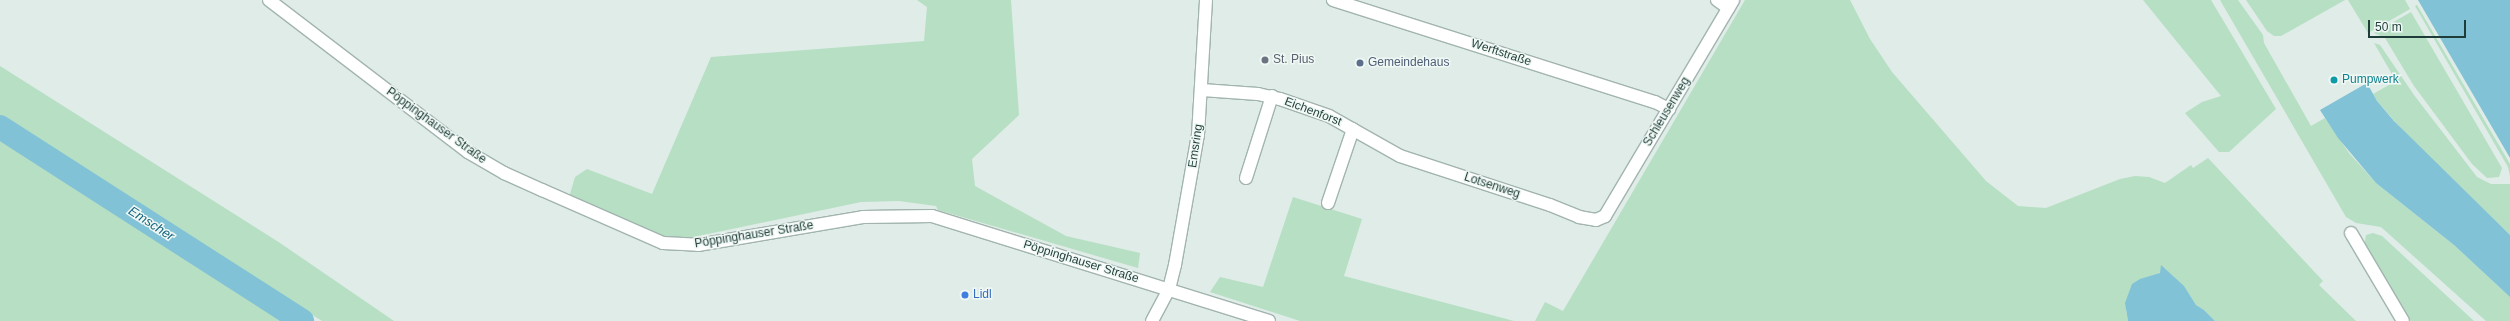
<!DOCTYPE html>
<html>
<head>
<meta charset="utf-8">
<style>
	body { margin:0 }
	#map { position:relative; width:2510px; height:321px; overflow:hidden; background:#dfece7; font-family:Arial,sans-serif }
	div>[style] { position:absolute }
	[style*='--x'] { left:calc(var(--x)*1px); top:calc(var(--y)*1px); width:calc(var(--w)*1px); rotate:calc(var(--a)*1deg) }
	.green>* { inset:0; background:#b6dfc4 }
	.water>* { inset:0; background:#82c2d6 }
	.river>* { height:24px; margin:-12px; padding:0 12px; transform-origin:12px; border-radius:12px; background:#82c2d6 }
	.roads { filter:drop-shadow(1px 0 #a2b4af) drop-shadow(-1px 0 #a2b4af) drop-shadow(0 1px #a2b4af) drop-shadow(0 -1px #a2b4af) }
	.street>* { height:12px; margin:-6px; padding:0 6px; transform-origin:6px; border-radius:6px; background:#fff }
	.secondary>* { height:12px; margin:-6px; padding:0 6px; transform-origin:6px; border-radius:6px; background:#fff }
	.dots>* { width:11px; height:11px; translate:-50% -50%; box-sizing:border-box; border:2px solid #f0f8f5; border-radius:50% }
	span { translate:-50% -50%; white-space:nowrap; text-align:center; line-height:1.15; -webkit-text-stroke:3px #f0f8f5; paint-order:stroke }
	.street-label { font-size:12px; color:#1f3d38 }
	.worship-label { font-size:12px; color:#5b616d }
	.left { translate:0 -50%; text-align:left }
	.service-label { font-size:12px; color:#4e5e75 }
	.culture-label { font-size:12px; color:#0d838f }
	.shop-label { font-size:12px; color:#366cbe }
	.water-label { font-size:13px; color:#14647e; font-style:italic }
	.scale { position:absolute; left:2368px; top:20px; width:98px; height:18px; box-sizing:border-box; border:2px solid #1f3d38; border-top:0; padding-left:5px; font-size:12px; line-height:14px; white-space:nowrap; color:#1f3d38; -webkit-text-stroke:3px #f0f8f5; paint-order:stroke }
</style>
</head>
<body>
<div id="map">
	<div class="green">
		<i style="clip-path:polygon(917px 0,1011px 0,1019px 115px,972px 159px,975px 186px,1066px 236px,1140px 253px,1138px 268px,938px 210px,936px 206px,899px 201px,861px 202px,684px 239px,658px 235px,571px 197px,570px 194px,575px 177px,587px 169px,652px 194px,711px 57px,924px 41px,927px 7px)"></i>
		<i style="clip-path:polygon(1745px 0,1850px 0,1870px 39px,1892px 72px,1986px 181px,2018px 206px,2046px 208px,2120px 179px,2135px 176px,2149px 177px,2165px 183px,2191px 165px,2193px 168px,2208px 158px,2323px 281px,2319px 285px,2356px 321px,2215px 321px,2204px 310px,2196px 305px,2184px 287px,2164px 268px,2126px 310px,2128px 321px,1535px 321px,1545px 302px,1563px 311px)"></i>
		<i style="clip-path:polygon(2143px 0,2211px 0,2276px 109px,2229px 152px,2219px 152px,2185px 113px,2202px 102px,2221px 96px)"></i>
		<i style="clip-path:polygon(2220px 0,2238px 0,2263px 35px,2264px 43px,2311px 126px,2325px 118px,2349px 153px,2376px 183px,2454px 245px,2510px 297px,2510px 321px,2486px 321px,2381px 227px,2356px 223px,2346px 217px)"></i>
		<i style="clip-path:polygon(2246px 0,2345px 0,2281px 36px,2274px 36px,2267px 31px)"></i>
		<i style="clip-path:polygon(2348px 0,2405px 0,2410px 9px,2368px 33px)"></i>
		<i style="clip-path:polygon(2417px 5px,2510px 164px,2510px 176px,2508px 167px,2415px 6px)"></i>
		<i style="clip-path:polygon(2411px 12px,2502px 168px,2499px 177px,2487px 178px,2472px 164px,2414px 86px,2385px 38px,2374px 33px)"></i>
		<i style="clip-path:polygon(2374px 43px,2380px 45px,2414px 95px,2477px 177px,2491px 184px,2510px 184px,2510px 235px,2413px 142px,2377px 101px,2373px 94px,2396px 81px)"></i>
		<i style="clip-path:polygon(0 66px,280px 243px,394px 321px,322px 321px,0 117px)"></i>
		<i style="clip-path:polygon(0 137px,173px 247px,285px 321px,0 321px)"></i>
		<i style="clip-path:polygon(1293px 197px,1362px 219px,1344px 276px,1514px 321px,1300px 321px,1210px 292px,1220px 277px,1263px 287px)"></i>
		<i style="clip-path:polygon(2373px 233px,2382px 236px,2474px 321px,2411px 321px,2364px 248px,2366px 235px)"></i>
	</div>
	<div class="water">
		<i style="clip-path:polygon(2418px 0,2510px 0,2510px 158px)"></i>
		<i style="clip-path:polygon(2367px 83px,2377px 101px,2394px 121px,2510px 235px,2510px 297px,2454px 245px,2376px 183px,2338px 138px,2320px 110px)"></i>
		<i style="clip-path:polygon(2161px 265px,2184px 286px,2196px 305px,2204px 310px,2215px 321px,2128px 321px,2125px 303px,2132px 284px,2140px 279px,2160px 273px)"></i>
	</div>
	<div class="river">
		<i style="--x:0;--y:127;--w:359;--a:32.7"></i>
	</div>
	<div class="roads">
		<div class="street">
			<i style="--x:1333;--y:0;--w:338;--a:17.6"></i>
			<i style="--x:1655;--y:102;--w:16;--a:27"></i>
			<i style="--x:1717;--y:0;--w:14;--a:36"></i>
			<i style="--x:1202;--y:90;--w:56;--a:4.1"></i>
			<i style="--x:1258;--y:94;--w:23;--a:13"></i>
			<i style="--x:1280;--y:99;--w:52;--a:19.1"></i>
			<i style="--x:1329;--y:116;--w:81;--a:29.4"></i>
			<i style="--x:1400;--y:156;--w:158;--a:18.1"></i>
			<i style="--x:1550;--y:205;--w:31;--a:22"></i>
			<i style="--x:1579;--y:217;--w:17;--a:10"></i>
			<i style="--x:1596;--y:220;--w:10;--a:-24"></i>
			<i style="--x:1605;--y:216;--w:251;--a:-59.3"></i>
			<i style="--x:1246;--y:178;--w:86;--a:-72.4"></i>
			<i style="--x:1328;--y:203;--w:78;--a:-71.3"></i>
			<i style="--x:2351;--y:233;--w:102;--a:59.4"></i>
			<i style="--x:1169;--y:289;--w:25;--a:-76"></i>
			<i style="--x:1175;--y:265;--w:132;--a:-80"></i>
			<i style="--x:1198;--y:135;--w:135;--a:-86.6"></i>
		</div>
		<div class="secondary">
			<i style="--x:269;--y:0;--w:250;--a:37.4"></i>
			<i style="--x:468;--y:152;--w:42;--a:30.3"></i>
			<i style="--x:504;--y:173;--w:42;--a:24.1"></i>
			<i style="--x:542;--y:190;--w:132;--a:23.7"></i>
			<i style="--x:663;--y:243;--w:35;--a:3"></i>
			<i style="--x:698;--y:245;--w:167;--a:-9.6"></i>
			<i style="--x:863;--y:217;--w:69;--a:-0.8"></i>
			<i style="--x:932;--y:216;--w:353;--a:17.3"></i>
			<i style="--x:1152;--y:321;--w:36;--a:-62"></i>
		</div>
	</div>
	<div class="dots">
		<i style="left:1265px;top:60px;background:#6b7280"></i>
		<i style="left:1360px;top:63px;background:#5c6f8a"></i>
		<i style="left:2334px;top:80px;background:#0f9aa8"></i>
		<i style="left:965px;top:295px;background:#3f7fe0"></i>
	</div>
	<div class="street-label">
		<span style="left:1501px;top:53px;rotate:18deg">Werftstraße</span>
		<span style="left:1313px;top:112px;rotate:21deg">Eichenforst</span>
		<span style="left:1667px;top:112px;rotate:-59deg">Schleusenweg</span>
		<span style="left:436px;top:126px;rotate:36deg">Pöppinghauser Straße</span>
		<span style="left:1196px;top:146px;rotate:-82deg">Emsring</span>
		<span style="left:1492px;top:186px;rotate:18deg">Lotsenweg</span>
		<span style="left:754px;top:235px;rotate:-9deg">Pöppinghauser Straße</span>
		<span style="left:1081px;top:262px;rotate:17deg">Pöppinghauser Straße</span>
	</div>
	<div class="worship-label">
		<span class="left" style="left:1273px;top:60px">St. Pius</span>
	</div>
	<div class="service-label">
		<span class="left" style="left:1368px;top:63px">Gemeindehaus</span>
	</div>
	<div class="culture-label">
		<span class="left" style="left:2342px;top:80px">Pumpwerk</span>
	</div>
	<div class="shop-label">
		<span class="left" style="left:973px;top:295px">Lidl</span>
	</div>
	<div class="water-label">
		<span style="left:151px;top:224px;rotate:33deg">Emscher</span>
	</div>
	<div class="scale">50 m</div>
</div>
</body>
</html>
